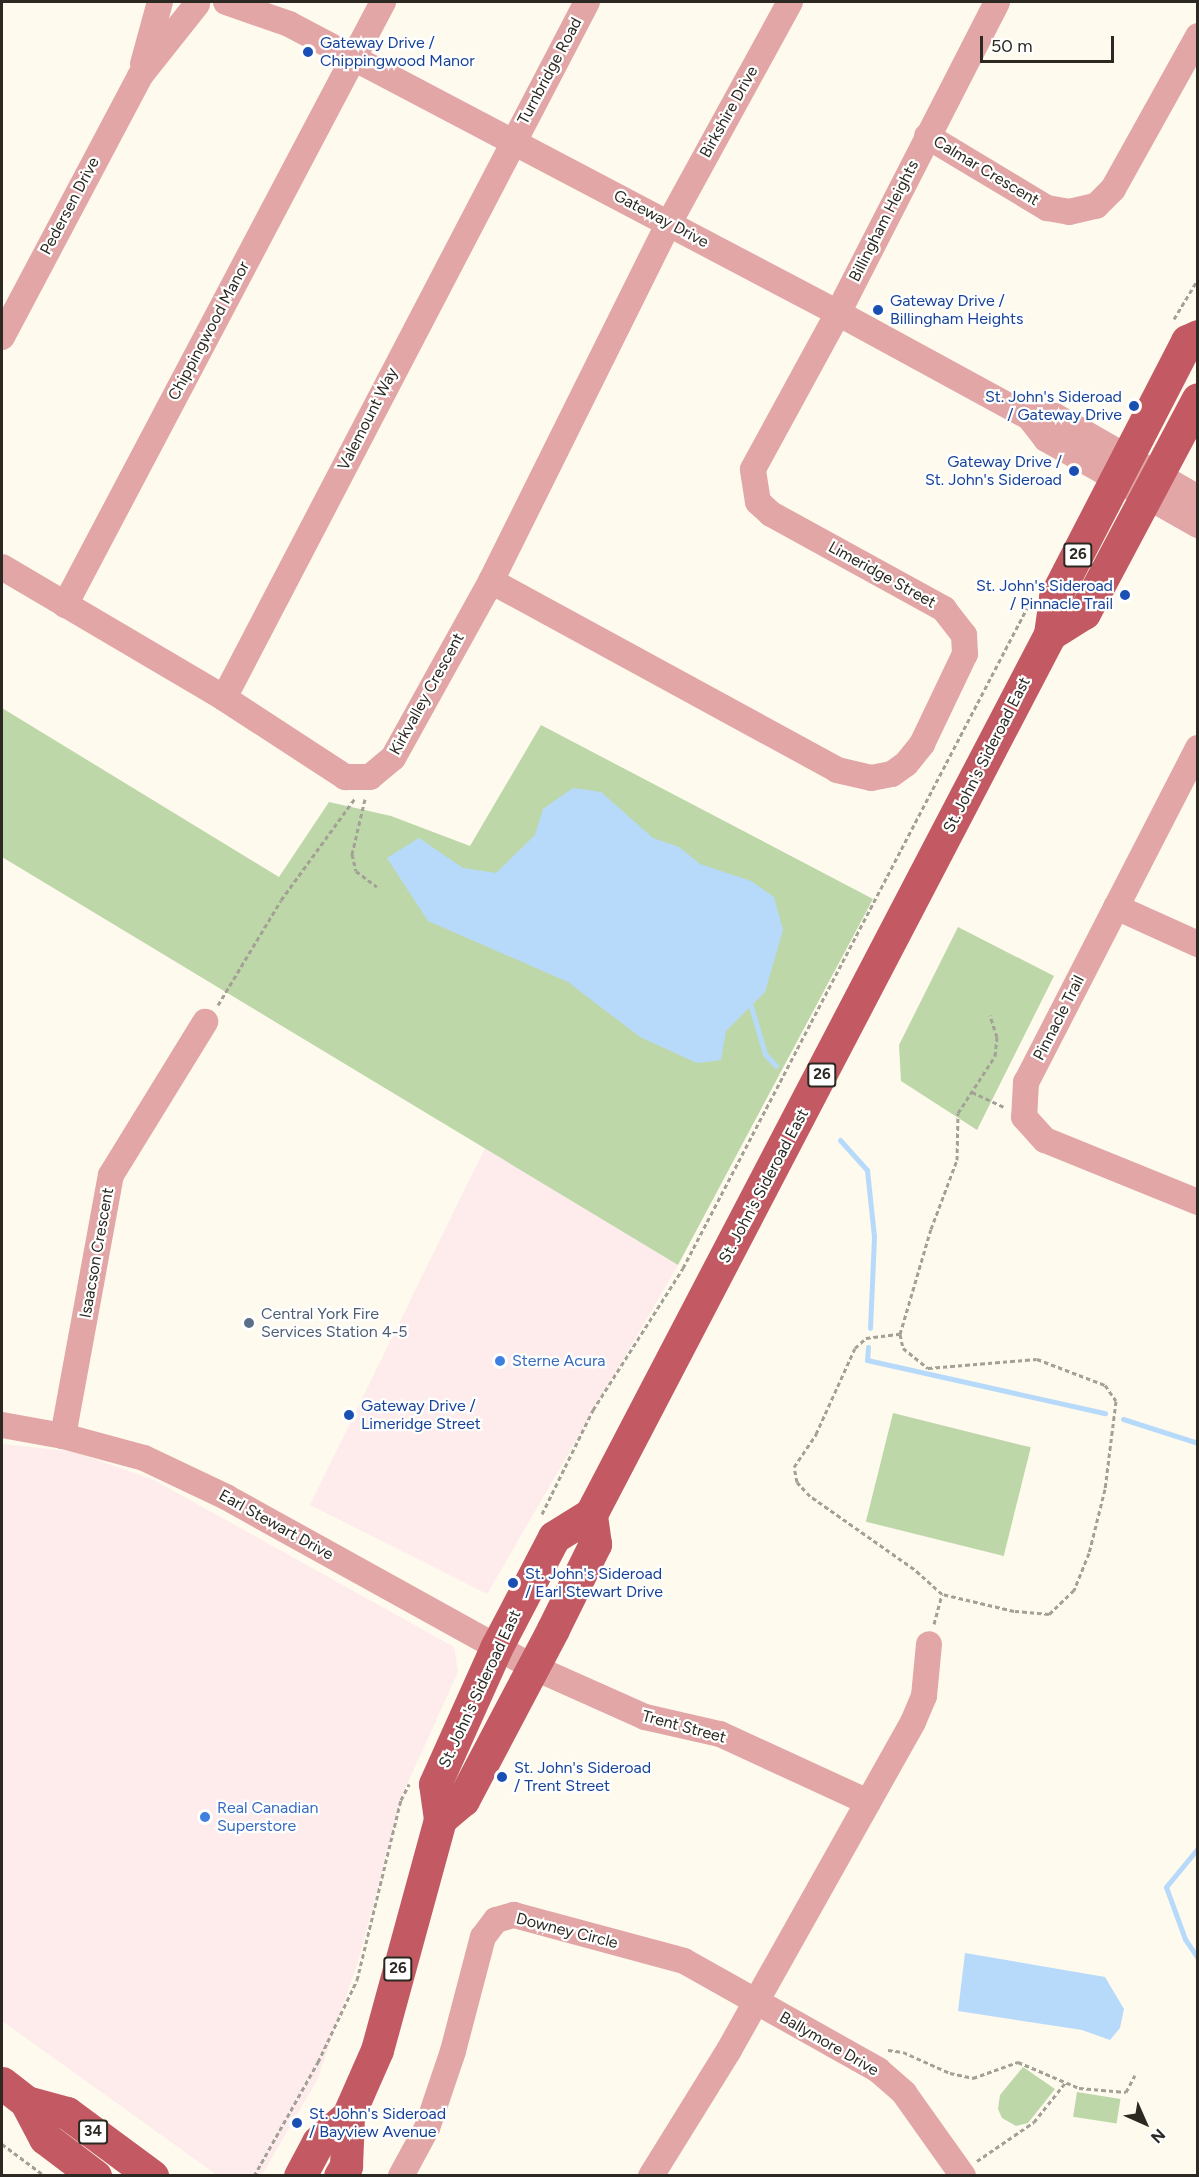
<!DOCTYPE html>
<html>
<head>
<meta charset="utf-8">
<style>
	body { margin:0 }
	#map { position:relative; width:1199px; height:2177px; overflow:hidden; background:#fefaee; font-family:Figtree,sans-serif }
	div>[style] { position:absolute }
	[style*='--x'] { left:calc(var(--x)*1px); top:calc(var(--y)*1px); width:calc(var(--w)*1px); rotate:calc(var(--a)*1deg) }
	.commercial>* { inset:0; background:#fdeceb }
	.green>* { inset:0; background:#bdd7a9; transform-origin:0 0 }
	.water>* { inset:0; background:#b7dafb }
	.stream>* { height:5px; margin:-2.5px; padding:0 2.5px; transform-origin:2.5px; border-radius:2.5px; background:#b7dafb }
	.path>* { height:3px; margin-top:-1.5px; transform-origin:0; background:repeating-linear-gradient(90deg,#a3a095 0 4.5px,transparent 0 7.5px) }
	.minor>* { height:26px; margin:-13px; padding:0 13px; transform-origin:13px; border-radius:13px; background:#e2a6a7 }
	.major>* { height:33px; margin:-16.5px; padding:0 16.5px; transform-origin:16.5px; border-radius:16.5px; background:#c35a63 }
	.dots>* { width:16px; height:16px; translate:-50% -50%; box-sizing:border-box; border:3px solid #fff; border-radius:50% }
	span { translate:-50% -50%; white-space:nowrap; text-align:center; line-height:1.15; -webkit-text-stroke:4.5px #fff; paint-order:stroke }
	.shield-label span { padding:2px 4px; background:#fff; border:2px solid; border-radius:4px; -webkit-text-stroke-width:0 }
	.shield-label { font-size:15px; color:#2b2921; font-weight:700 }
	.transit-label { font-size:16px; color:#164399 }
	.left { translate:0 -50%; text-align:left }
	.right { translate:-100% -50%; text-align:right }
	.street-label { font-size:16px; color:#2b2921 }
	.service-label { font-size:16px; color:#4e5e75 }
	.shop-label { font-size:16px; color:#366cbe }
	.frame { position:absolute; inset:0; border:3px solid #2b2921; pointer-events:none }
	.north { position:absolute; left:1115px; top:2093px; width:60px; height:60px; -webkit-text-stroke:4px #fff; paint-order:stroke; rotate:135deg; font-size:16px; font-weight:700; line-height:24px; text-align:center; color:#2b2921 }
	.north::after { content:''; display:block; margin:auto; width:21px; height:27px; background:#2b2921; clip-path:polygon(50% 0,100% 100%,50% 72%,0 100%) }
	.scale { position:absolute; left:980px; top:36px; width:134px; height:27px; box-sizing:border-box; border:3px solid #2b2921; border-top:0; padding-left:8px; font-size:18px; line-height:21px; white-space:nowrap; color:#2b2921; -webkit-text-stroke:4px #fff; paint-order:stroke }
</style>
</head>
<body>
<div id="map">
	<div class="commercial">
		<i style="clip-path:polygon(485px 1148px,678px 1265px,487px 1594px,310px 1505px)"></i>
		<i style="clip-path:polygon(2px 1444px,74px 1452px,152px 1479px,454px 1647px,458px 1672px,403px 1793px,357px 1965px,317px 2080px,262px 2175px,217px 2175px,2px 2021px)"></i>
	</div>
	<div class="green">
		<i style="clip-path:polygon(2px 708px,279px 877px,329px 802px,391px 816px,470px 846px,541px 725px,873px 899px,678px 1265px,2px 857px)"></i>
		<i style="clip-path:polygon(958px 927px,1054px 976px,977px 1130px,901px 1081px,899px 1045px)"></i>
		<i style="left:893px;top:1413px;width:142px;height:112px;rotate:14deg"></i>
		<i style="clip-path:polygon(1023px 2067px,1055px 2089px,1028px 2123px,1016px 2126px,1002px 2118px,998px 2109px,1000px 2095px)"></i>
		<i style="left:1077px;top:2092px;width:44px;height:25px;rotate:9deg"></i>
	</div>
	<div class="water">
		<i style="clip-path:polygon(573px 788px,601px 792px,653px 838px,679px 847px,700px 864px,751px 881px,774px 897px,783px 930px,765px 992px,726px 1031px,721px 1060px,697px 1063px,640px 1037px,568px 982px,428px 921px,387px 858px,419px 838px,463px 868px,496px 873px,535px 835px,543px 809px)"></i>
		<i style="clip-path:polygon(965px 1953px,1105px 1977px,1124px 2009px,1120px 2028px,1110px 2040px,1082px 2030px,958px 2011px)"></i>
	</div>
	<div class="stream">
		<i style="--x:751;--y:1006;--w:50;--a:73.7"></i>
		<i style="--x:765;--y:1054;--w:16;--a:47"></i>
		<i style="--x:840;--y:1140;--w:40;--a:48"></i>
		<i style="--x:867;--y:1170;--w:67;--a:84"></i>
		<i style="--x:874;--y:1237;--w:91;--a:92.5"></i>
		<i style="--x:868;--y:1347;--w:13;--a:94"></i>
		<i style="--x:867;--y:1360;--w:244;--a:12.6"></i>
		<i style="--x:1123;--y:1419;--w:79;--a:17.7"></i>
		<i style="--x:1198;--y:1848;--w:50;--a:129.4"></i>
		<i style="--x:1166;--y:1887;--w:55;--a:69.9"></i>
		<i style="--x:1185;--y:1939;--w:23;--a:56"></i>
	</div>
	<div class="path">
		<i style="--x:1174;--y:319;--w:47;--a:-59"></i>
		<i style="--x:365;--y:799;--w:57;--a:103.3"></i>
		<i style="--x:352;--y:854;--w:17;--a:77"></i>
		<i style="--x:356;--y:871;--w:26;--a:37"></i>
		<i style="--x:218;--y:1005;--w:122;--a:-59"></i>
		<i style="--x:281;--y:900;--w:126;--a:-54"></i>
		<i style="--x:972;--y:1092;--w:35;--a:25"></i>
		<i style="--x:900;--y:1334;--w:14;--a:78"></i>
		<i style="--x:903;--y:1348;--w:32;--a:39"></i>
		<i style="--x:928;--y:1368;--w:109;--a:-4.7"></i>
		<i style="--x:1037;--y:1359;--w:73;--a:20.9"></i>
		<i style="--x:1105;--y:1385;--w:19;--a:55"></i>
		<i style="--x:1116;--y:1401;--w:89;--a:97.1"></i>
		<i style="--x:1105;--y:1489;--w:66;--a:104"></i>
		<i style="--x:1089;--y:1553;--w:40;--a:112"></i>
		<i style="--x:1074;--y:1590;--w:35;--a:136"></i>
		<i style="--x:1049;--y:1614;--w:35;--a:-175"></i>
		<i style="--x:1014;--y:1611;--w:74;--a:-166.7"></i>
		<i style="--x:942;--y:1594;--w:38;--a:-138"></i>
		<i style="--x:914;--y:1569;--w:127;--a:-144.9"></i>
		<i style="--x:810;--y:1496;--w:19;--a:-133"></i>
		<i style="--x:797;--y:1482;--w:15;--a:-101"></i>
		<i style="--x:794;--y:1467;--w:40;--a:-56"></i>
		<i style="--x:816;--y:1434;--w:94;--a:-65.6"></i>
		<i style="--x:855;--y:1348;--w:15;--a:-42"></i>
		<i style="--x:866;--y:1338;--w:34;--a:-7"></i>
		<i style="--x:900;--y:1334;--w:109;--a:-73.6"></i>
		<i style="--x:931;--y:1229;--w:74;--a:-69.4"></i>
		<i style="--x:957;--y:1160;--w:47;--a:-88.8"></i>
		<i style="--x:958;--y:1113;--w:68;--a:-57"></i>
		<i style="--x:995;--y:1056;--w:19;--a:-84"></i>
		<i style="--x:997;--y:1037;--w:23;--a:-108"></i>
		<i style="--x:542;--y:1514;--w:116;--a:-63.9"></i>
		<i style="--x:593;--y:1410;--w:168;--a:-57.6"></i>
		<i style="--x:683;--y:1268;--w:744;--a:-62.47"></i>
		<i style="--x:934;--y:1624;--w:31;--a:-75"></i>
		<i style="--x:888;--y:2050;--w:15;--a:8"></i>
		<i style="--x:903;--y:2052;--w:51;--a:24.1"></i>
		<i style="--x:950;--y:2073;--w:24;--a:12"></i>
		<i style="--x:973;--y:2078;--w:48;--a:-19.6"></i>
		<i style="--x:1018;--y:2062;--w:66;--a:23.1"></i>
		<i style="--x:1079;--y:2088;--w:47;--a:4.9"></i>
		<i style="--x:1126;--y:2092;--w:19;--a:-62"></i>
		<i style="--x:2;--y:2144;--w:54;--a:36.7"></i>
		<i style="--x:977;--y:2161;--w:69;--a:-34.4"></i>
		<i style="--x:1034;--y:2122;--w:50;--a:-51.5"></i>
		<i style="--x:254;--y:2176;--w:131;--a:-60.7"></i>
		<i style="--x:318;--y:2062;--w:91;--a:-64.6"></i>
		<i style="--x:357;--y:1980;--w:185;--a:-76.3"></i>
		<i style="--x:401;--y:1800;--w:18;--a:-63"></i>
	</div>
	<div class="minor">
		<i style="--x:226;--y:2;--w:67;--a:19.2"></i>
		<i style="--x:289;--y:24;--w:620;--a:27.76"></i>
		<i style="--x:838;--y:313;--w:217;--a:28.6"></i>
		<i style="--x:1029;--y:417;--w:28;--a:52"></i>
		<i style="--x:1046;--y:439;--w:175;--a:29.5"></i>
		<i style="--x:143;--y:64;--w:64;--a:-74.7"></i>
		<i style="--x:927;--y:136;--w:140;--a:31"></i>
		<i style="--x:1047;--y:208;--w:22;--a:10"></i>
		<i style="--x:1069;--y:212;--w:28;--a:-13"></i>
		<i style="--x:1096;--y:206;--w:24;--a:-45"></i>
		<i style="--x:1113;--y:189;--w:175;--a:-60.9"></i>
		<i style="--x:2;--y:337;--w:295;--a:-62.1"></i>
		<i style="--x:140;--y:76;--w:92;--a:-51.6"></i>
		<i style="--x:1029;--y:417;--w:26;--a:-2"></i>
		<i style="--x:1055;--y:416;--w:165;--a:29.8"></i>
		<i style="--x:2;--y:567;--w:258;--a:30.5"></i>
		<i style="--x:224;--y:698;--w:145;--a:33.1"></i>
		<i style="--x:345;--y:777;--w:25;--a:0"></i>
		<i style="--x:370;--y:777;--w:30;--a:-40"></i>
		<i style="--x:393;--y:758;--w:202;--a:-61"></i>
		<i style="--x:491;--y:581;--w:400;--a:-63.6"></i>
		<i style="--x:669;--y:223;--w:252;--a:-61.3"></i>
		<i style="--x:491;--y:581;--w:394;--a:28.6"></i>
		<i style="--x:837;--y:770;--w:35;--a:13"></i>
		<i style="--x:871;--y:778;--w:21;--a:-11"></i>
		<i style="--x:892;--y:774;--w:17;--a:-36"></i>
		<i style="--x:906;--y:764;--w:26;--a:-51"></i>
		<i style="--x:922;--y:744;--w:100;--a:-64.5"></i>
		<i style="--x:965;--y:654;--w:19;--a:-93"></i>
		<i style="--x:964;--y:635;--w:33;--a:-128"></i>
		<i style="--x:944;--y:609;--w:197;--a:-151.2"></i>
		<i style="--x:771;--y:514;--w:18;--a:-137"></i>
		<i style="--x:758;--y:502;--w:33;--a:-99"></i>
		<i style="--x:753;--y:469;--w:178;--a:-61.4"></i>
		<i style="--x:838;--y:313;--w:349;--a:-62.9"></i>
		<i style="--x:65;--y:605;--w:682;--a:-62.19"></i>
		<i style="--x:224;--y:698;--w:785;--a:-62.46"></i>
		<i style="--x:1198;--y:748;--w:376;--a:117.2"></i>
		<i style="--x:1026;--y:1082;--w:35;--a:93"></i>
		<i style="--x:1024;--y:1117;--w:31;--a:48"></i>
		<i style="--x:1045;--y:1140;--w:165;--a:22.1"></i>
		<i style="--x:1116;--y:907;--w:90;--a:24.3"></i>
		<i style="--x:2;--y:1425;--w:62;--a:10.2"></i>
		<i style="--x:63;--y:1436;--w:84;--a:15.2"></i>
		<i style="--x:144;--y:1458;--w:91;--a:25.4"></i>
		<i style="--x:226;--y:1497;--w:351;--a:29"></i>
		<i style="--x:533;--y:1667;--w:123;--a:24.1"></i>
		<i style="--x:645;--y:1717;--w:77;--a:12.8"></i>
		<i style="--x:720;--y:1734;--w:163;--a:24.7"></i>
		<i style="--x:63;--y:1436;--w:265;--a:-79.6"></i>
		<i style="--x:111;--y:1175;--w:180;--a:-58.4"></i>
		<i style="--x:401;--y:2176;--w:55;--a:-61.6"></i>
		<i style="--x:427;--y:2128;--w:81;--a:-71.3"></i>
		<i style="--x:453;--y:2051;--w:118;--a:-75.3"></i>
		<i style="--x:483;--y:1937;--w:21;--a:-53"></i>
		<i style="--x:496;--y:1920;--w:19;--a:-16"></i>
		<i style="--x:514;--y:1915;--w:176;--a:15.1"></i>
		<i style="--x:684;--y:1961;--w:223;--a:29.3"></i>
		<i style="--x:878;--y:2070;--w:35;--a:41"></i>
		<i style="--x:904;--y:2093;--w:102;--a:54.6"></i>
		<i style="--x:651;--y:2176;--w:148;--a:-58.2"></i>
		<i style="--x:729;--y:2050;--w:376;--a:-60.7"></i>
		<i style="--x:913;--y:1722;--w:28;--a:-67"></i>
		<i style="--x:924;--y:1696;--w:52;--a:-84.5"></i>
	</div>
	<div class="major">
		<i style="--x:1050;--y:634;--w:40;--a:-32"></i>
		<i style="--x:1084;--y:613;--w:242;--a:-62"></i>
		<i style="--x:440;--y:1819;--w:30;--a:-40"></i>
		<i style="--x:463;--y:1800;--w:193;--a:-62.2"></i>
		<i style="--x:553;--y:1629;--w:95;--a:-63.7"></i>
		<i style="--x:595;--y:1544;--w:30;--a:-98"></i>
		<i style="--x:2;--y:2083;--w:31;--a:38"></i>
		<i style="--x:26;--y:2102;--w:42;--a:15"></i>
		<i style="--x:67;--y:2113;--w:106;--a:36.5"></i>
		<i style="--x:26;--y:2102;--w:41;--a:62.2"></i>
		<i style="--x:45;--y:2138;--w:63;--a:37.2"></i>
		<i style="--x:300;--y:2176;--w:38;--a:-62"></i>
		<i style="--x:318;--y:2142;--w:40;--a:-41"></i>
		<i style="--x:340;--y:2176;--w:12;--a:-59"></i>
		<i style="--x:346;--y:2166;--w:50;--a:-87.7"></i>
		<i style="--x:348;--y:2116;--w:72;--a:-66.3"></i>
		<i style="--x:377;--y:2050;--w:239;--a:-74.7"></i>
		<i style="--x:440;--y:1819;--w:35;--a:-98"></i>
		<i style="--x:435;--y:1784;--w:149;--a:-65.8"></i>
		<i style="--x:496;--y:1648;--w:125;--a:-62.4"></i>
		<i style="--x:554;--y:1537;--w:44;--a:-31.9"></i>
		<i style="--x:591;--y:1514;--w:993;--a:-62.45"></i>
		<i style="--x:1050;--y:634;--w:37;--a:-82"></i>
		<i style="--x:1055;--y:597;--w:288;--a:-62.7"></i>
		<i style="--x:1187;--y:341;--w:12;--a:-24"></i>
	</div>
	<div class="dots">
		<i style="left:308px;top:52px;background:#1a4fb4"></i>
		<i style="left:878px;top:310px;background:#1a4fb4"></i>
		<i style="left:1134px;top:406px;background:#1a4fb4"></i>
		<i style="left:1074px;top:471px;background:#1a4fb4"></i>
		<i style="left:1125px;top:595px;background:#1a4fb4"></i>
		<i style="left:249px;top:1323px;background:#5c6f8a"></i>
		<i style="left:500px;top:1361px;background:#3f7fe0"></i>
		<i style="left:349px;top:1415px;background:#1a4fb4"></i>
		<i style="left:513px;top:1583px;background:#1a4fb4"></i>
		<i style="left:502px;top:1777px;background:#1a4fb4"></i>
		<i style="left:205px;top:1817px;background:#3f7fe0"></i>
		<i style="left:297px;top:2123px;background:#1a4fb4"></i>
	</div>
	<div class="shield-label">
		<span style="left:1078px;top:555px">26</span>
		<span style="left:822px;top:1075px">26</span>
		<span style="left:398px;top:1969px">26</span>
		<span style="left:93px;top:2132px">34</span>
	</div>
	<div class="transit-label">
		<span class="left" style="left:320px;top:52px">Gateway Drive /<br>Chippingwood Manor</span>
		<span class="left" style="left:890px;top:310px">Gateway Drive /<br>Billingham Heights</span>
		<span class="right" style="left:1122px;top:406px">St. John's Sideroad<br>/ Gateway Drive</span>
		<span class="right" style="left:1062px;top:471px">Gateway Drive /<br>St. John's Sideroad</span>
		<span class="right" style="left:1113px;top:595px">St. John's Sideroad<br>/ Pinnacle Trail</span>
		<span class="left" style="left:361px;top:1415px">Gateway Drive /<br>Limeridge Street</span>
		<span class="left" style="left:525px;top:1583px">St. John's Sideroad<br>/ Earl Stewart Drive</span>
		<span class="left" style="left:514px;top:1777px">St. John's Sideroad<br>/ Trent Street</span>
		<span class="left" style="left:309px;top:2123px">St. John's Sideroad<br>/ Bayview Avenue</span>
	</div>
	<div class="street-label">
		<span style="left:550px;top:71px;rotate:-62deg">Turnbridge Road</span>
		<span style="left:729px;top:112px;rotate:-61deg">Birkshire Drive</span>
		<span style="left:986px;top:171px;rotate:31deg">Calmar Crescent</span>
		<span style="left:70px;top:206px;rotate:-62deg">Pedersen Drive</span>
		<span style="left:661px;top:219px;rotate:28deg">Gateway Drive</span>
		<span style="left:884px;top:221px;rotate:-63deg">Billingham Heights</span>
		<span style="left:209px;top:331px;rotate:-62deg">Chippingwood Manor</span>
		<span style="left:368px;top:419px;rotate:-63deg">Valemount Way</span>
		<span style="left:882px;top:575px;rotate:29deg">Limeridge Street</span>
		<span style="left:427px;top:694px;rotate:-61deg">Kirkvalley Crescent</span>
		<span style="left:987px;top:755px;rotate:-63deg">St. John's Sideroad East</span>
		<span style="left:1059px;top:1018px;rotate:-63deg">Pinnacle Trail</span>
		<span style="left:764px;top:1186px;rotate:-62deg">St. John's Sideroad East</span>
		<span style="left:97px;top:1253px;rotate:-80deg">Isaacson Crescent</span>
		<span style="left:276px;top:1525px;rotate:29deg">Earl Stewart Drive</span>
		<span style="left:480px;top:1689px;rotate:-65deg">St. John's Sideroad East</span>
		<span style="left:684px;top:1727px;rotate:15deg">Trent Street</span>
		<span style="left:567px;top:1931px;rotate:14deg">Downey Circle</span>
		<span style="left:829px;top:2044px;rotate:30deg">Ballymore Drive</span>
	</div>
	<div class="service-label">
		<span class="left" style="left:261px;top:1323px">Central York Fire<br>Services Station 4-5</span>
	</div>
	<div class="shop-label">
		<span class="left" style="left:512px;top:1361px">Sterne Acura</span>
		<span class="left" style="left:217px;top:1817px">Real Canadian<br>Superstore</span>
	</div>
	<div class="frame"></div>
	<div class="north">N</div>
	<div class="scale">50 m</div>
</div>
</body>
</html>
